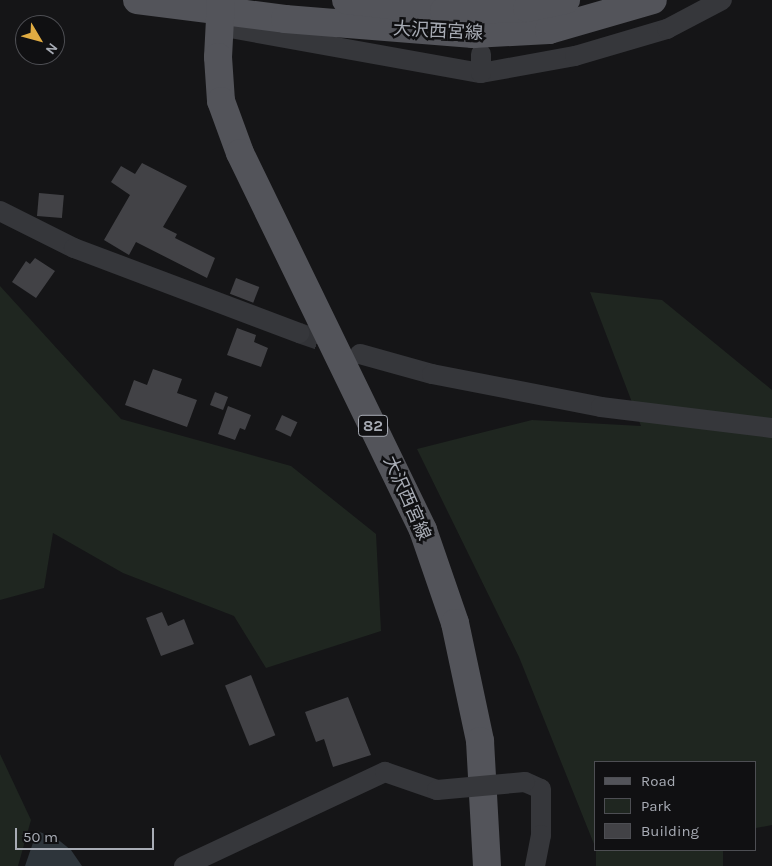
<!DOCTYPE html>
<html>
<head>
<meta charset="utf-8">
<style>
	body { margin:0 }
	#map { position:relative; width:772px; height:866px; overflow:hidden; background:#151517; font-family:Karla,"Noto Sans JP",sans-serif }
	div>[style] { position:absolute }
	[style*='--x'] { left:calc(var(--x)*1px); top:calc(var(--y)*1px); width:calc(var(--w)*1px); rotate:calc(var(--a)*1deg) }
	.green>* { inset:0; background:#1f2620; transform-origin:0 0 }
	.water>* { inset:0; background:#2e353b }
	.building>* { inset:0; background:#424246; transform-origin:0 0 }
	.street-tunnel>* { height:20px; margin-top:-10px; transform-origin:0; background:repeating-linear-gradient(90deg,#323337 0 20px,transparent 0 30px) }
	.street>* { height:20px; margin:-10px; padding:0 10px; transform-origin:10px; border-radius:10px; background:#36373b }
	.primary>* { height:28px; margin:-14px; padding:0 14px; transform-origin:14px; border-radius:14px; background:#53545a }
	.street-bridge>* { height:20px; margin:-10px; padding:0 10px; transform-origin:10px; border-radius:10px; background:#36373b }
	span { translate:-50% -50%; white-space:nowrap; text-align:center; line-height:1.15; -webkit-text-stroke:5px #101012; paint-order:stroke }
	.shield-label span { padding:1px 4px; background:#101012; border:1px solid; border-radius:4px; -webkit-text-stroke-width:0 }
	.shield-label { font-size:16px; color:#a8acb5; font-weight:700 }
	.street-label { font-size:18px; color:#a8acb5 }
	.legend { position:absolute; left:594px; top:761px; width:162px; height:90px; box-sizing:border-box; background:#101012; border:1px solid #4d4e53; margin:0; padding:6px 9px; list-style:none; font-size:15px; color:#a8acb5 }
	.legend li { display:flex; align-items:center; gap:10px; height:25px }
	.legend b { width:25px; border:1px solid #4d4e53 }
	.north { position:absolute; left:15px; top:15px; width:50px; height:50px; box-sizing:border-box; background:#101012; border:1px solid #4d4e53; border-radius:50%; rotate:127deg; font-size:14px; font-weight:700; line-height:20px; text-align:center; color:#a8acb5 }
	.north::after { content:''; display:block; margin:auto; width:18px; height:22px; background:#e1ac42; clip-path:polygon(50% 0,100% 100%,50% 72%,0 100%) }
	.scale { position:absolute; left:15px; top:828px; width:139px; height:22px; box-sizing:border-box; border:2px solid #a8acb5; border-top:0; padding-left:6px; font-size:15px; line-height:18px; white-space:nowrap; color:#a8acb5; -webkit-text-stroke:4px #101012; paint-order:stroke }
</style>
</head>
<body>
<div id="map">
	<div class="green">
		<i style="clip-path:polygon(0 286px,121px 419px,291px 466px,376px 534px,381px 631px,266px 668px,234px 616px,123px 573px,53px 533px,44px 588px,0 600px)"></i>
		<i style="clip-path:polygon(590px 292px,662px 300px,772px 390px,772px 825px,756px 828px,756px 762px,596px 762px,596px 849px,519px 657px,417px 449px,532px 420px,641px 426px)"></i>
		<i style="clip-path:polygon(0 754px,31px 820px,18px 866px,0 866px)"></i>
		<i style="left:596px;top:850px;width:127px;height:17px"></i>
	</div>
	<div class="water">
		<i style="clip-path:polygon(37px 831px,56px 838px,71px 850px,82px 866px,25px 866px)"></i>
	</div>
	<div class="building">
		<i style="clip-path:polygon(142px 163px,187px 186px,163px 227px,177px 234px,175px 238px,215px 258px,207px 278px,136px 242px,129px 255px,104px 240px,130px 195px,111px 182px,121px 166px,135px 174px)"></i>
		<i style="left:39px;top:193px;width:25px;height:23px;rotate:5deg"></i>
		<i style="clip-path:polygon(35px 258px,55px 271px,36px 298px,12px 282px,26px 261px,30px 264px)"></i>
		<i style="left:236px;top:278px;width:25px;height:17px;rotate:21deg"></i>
		<i style="clip-path:polygon(237px 328px,256px 335px,254px 342px,268px 348px,261px 367px,227px 355px)"></i>
		<i style="clip-path:polygon(153px 369px,182px 379px,177px 393px,197px 400px,187px 427px,125px 405px,134px 380px,147px 385px)"></i>
		<i style="left:215px;top:392px;width:14px;height:14px;rotate:21deg"></i>
		<i style="clip-path:polygon(228px 406px,251px 415px,245px 430px,240px 428px,235px 440px,218px 434px)"></i>
		<i style="left:282px;top:415px;width:17px;height:16px;rotate:25deg"></i>
		<i style="clip-path:polygon(162px 612px,168px 626px,184px 619px,194px 644px,161px 656px,146px 618px)"></i>
		<i style="left:251px;top:675px;width:65px;height:28px;rotate:68deg"></i>
		<i style="clip-path:polygon(348px 697px,371px 755px,333px 767px,324px 739px,316px 742px,305px 712px)"></i>
	</div>
	<div class="street-tunnel">
		<i style="--x:299;--y:333;--w:43;--a:18.9"></i>
	</div>
	<div class="street">
		<i style="--x:219;--y:26;--w:266;--a:10.2"></i>
		<i style="--x:481;--y:73;--w:96;--a:-10.3"></i>
		<i style="--x:575;--y:56;--w:96;--a:-16.4"></i>
		<i style="--x:667;--y:29;--w:62;--a:-27.8"></i>
		<i style="--x:481;--y:54;--w:19;--a:90"></i>
		<i style="--x:0;--y:211;--w:83;--a:26.6"></i>
		<i style="--x:74;--y:248;--w:241;--a:20.7"></i>
		<i style="--x:360;--y:354;--w:75;--a:15.5"></i>
		<i style="--x:432;--y:374;--w:172;--a:11"></i>
		<i style="--x:601;--y:407;--w:172;--a:7"></i>
		<i style="--x:525;--y:782;--w:17;--a:24"></i>
		<i style="--x:541;--y:789;--w:46;--a:90"></i>
		<i style="--x:541;--y:835;--w:32;--a:101"></i>
		<i style="--x:184;--y:866;--w:222;--a:-25.1"></i>
		<i style="--x:385;--y:772;--w:55;--a:19.1"></i>
	</div>
	<div class="primary">
		<i style="--x:137;--y:0;--w:149;--a:7.3"></i>
		<i style="--x:285;--y:19;--w:189;--a:4.6"></i>
		<i style="--x:473;--y:34;--w:76;--a:-3"></i>
		<i style="--x:549;--y:30;--w:108;--a:-16.1"></i>
		<i style="--x:221;--y:0;--w:57;--a:93"></i>
		<i style="--x:218;--y:57;--w:44;--a:86.1"></i>
		<i style="--x:221;--y:101;--w:55;--a:69.9"></i>
		<i style="--x:240;--y:153;--w:419;--a:64.1"></i>
		<i style="--x:423;--y:530;--w:98;--a:71"></i>
		<i style="--x:455;--y:623;--w:121;--a:78"></i>
		<i style="--x:480;--y:741;--w:125;--a:86.8"></i>
		<i style="--x:346;--y:0;--w:99;--a:6.4"></i>
		<i style="--x:444;--y:11;--w:83;--a:-2.1"></i>
		<i style="--x:527;--y:8;--w:40;--a:-12"></i>
	</div>
	<div class="street-bridge">
		<i style="--x:437;--y:790;--w:88;--a:-5.2"></i>
	</div>
	<div class="shield-label">
		<span style="left:373px;top:426px">82</span>
	</div>
	<div class="street-label">
		<span style="left:438px;top:31px;rotate:3deg">大沢西宮線</span>
		<span style="left:407px;top:498px;rotate:66deg">大沢西宮線</span>
	</div>
	<ul class="legend">
	<li><b style="height:6px;background:#53545a"></b>Road</li>
	<li><b style="height:14px;background:#1f2620"></b>Park</li>
	<li><b style="height:14px;background:#424246"></b>Building</li>
	</ul>
	<div class="north">N</div>
	<div class="scale">50 m</div>
</div>
</body>
</html>
